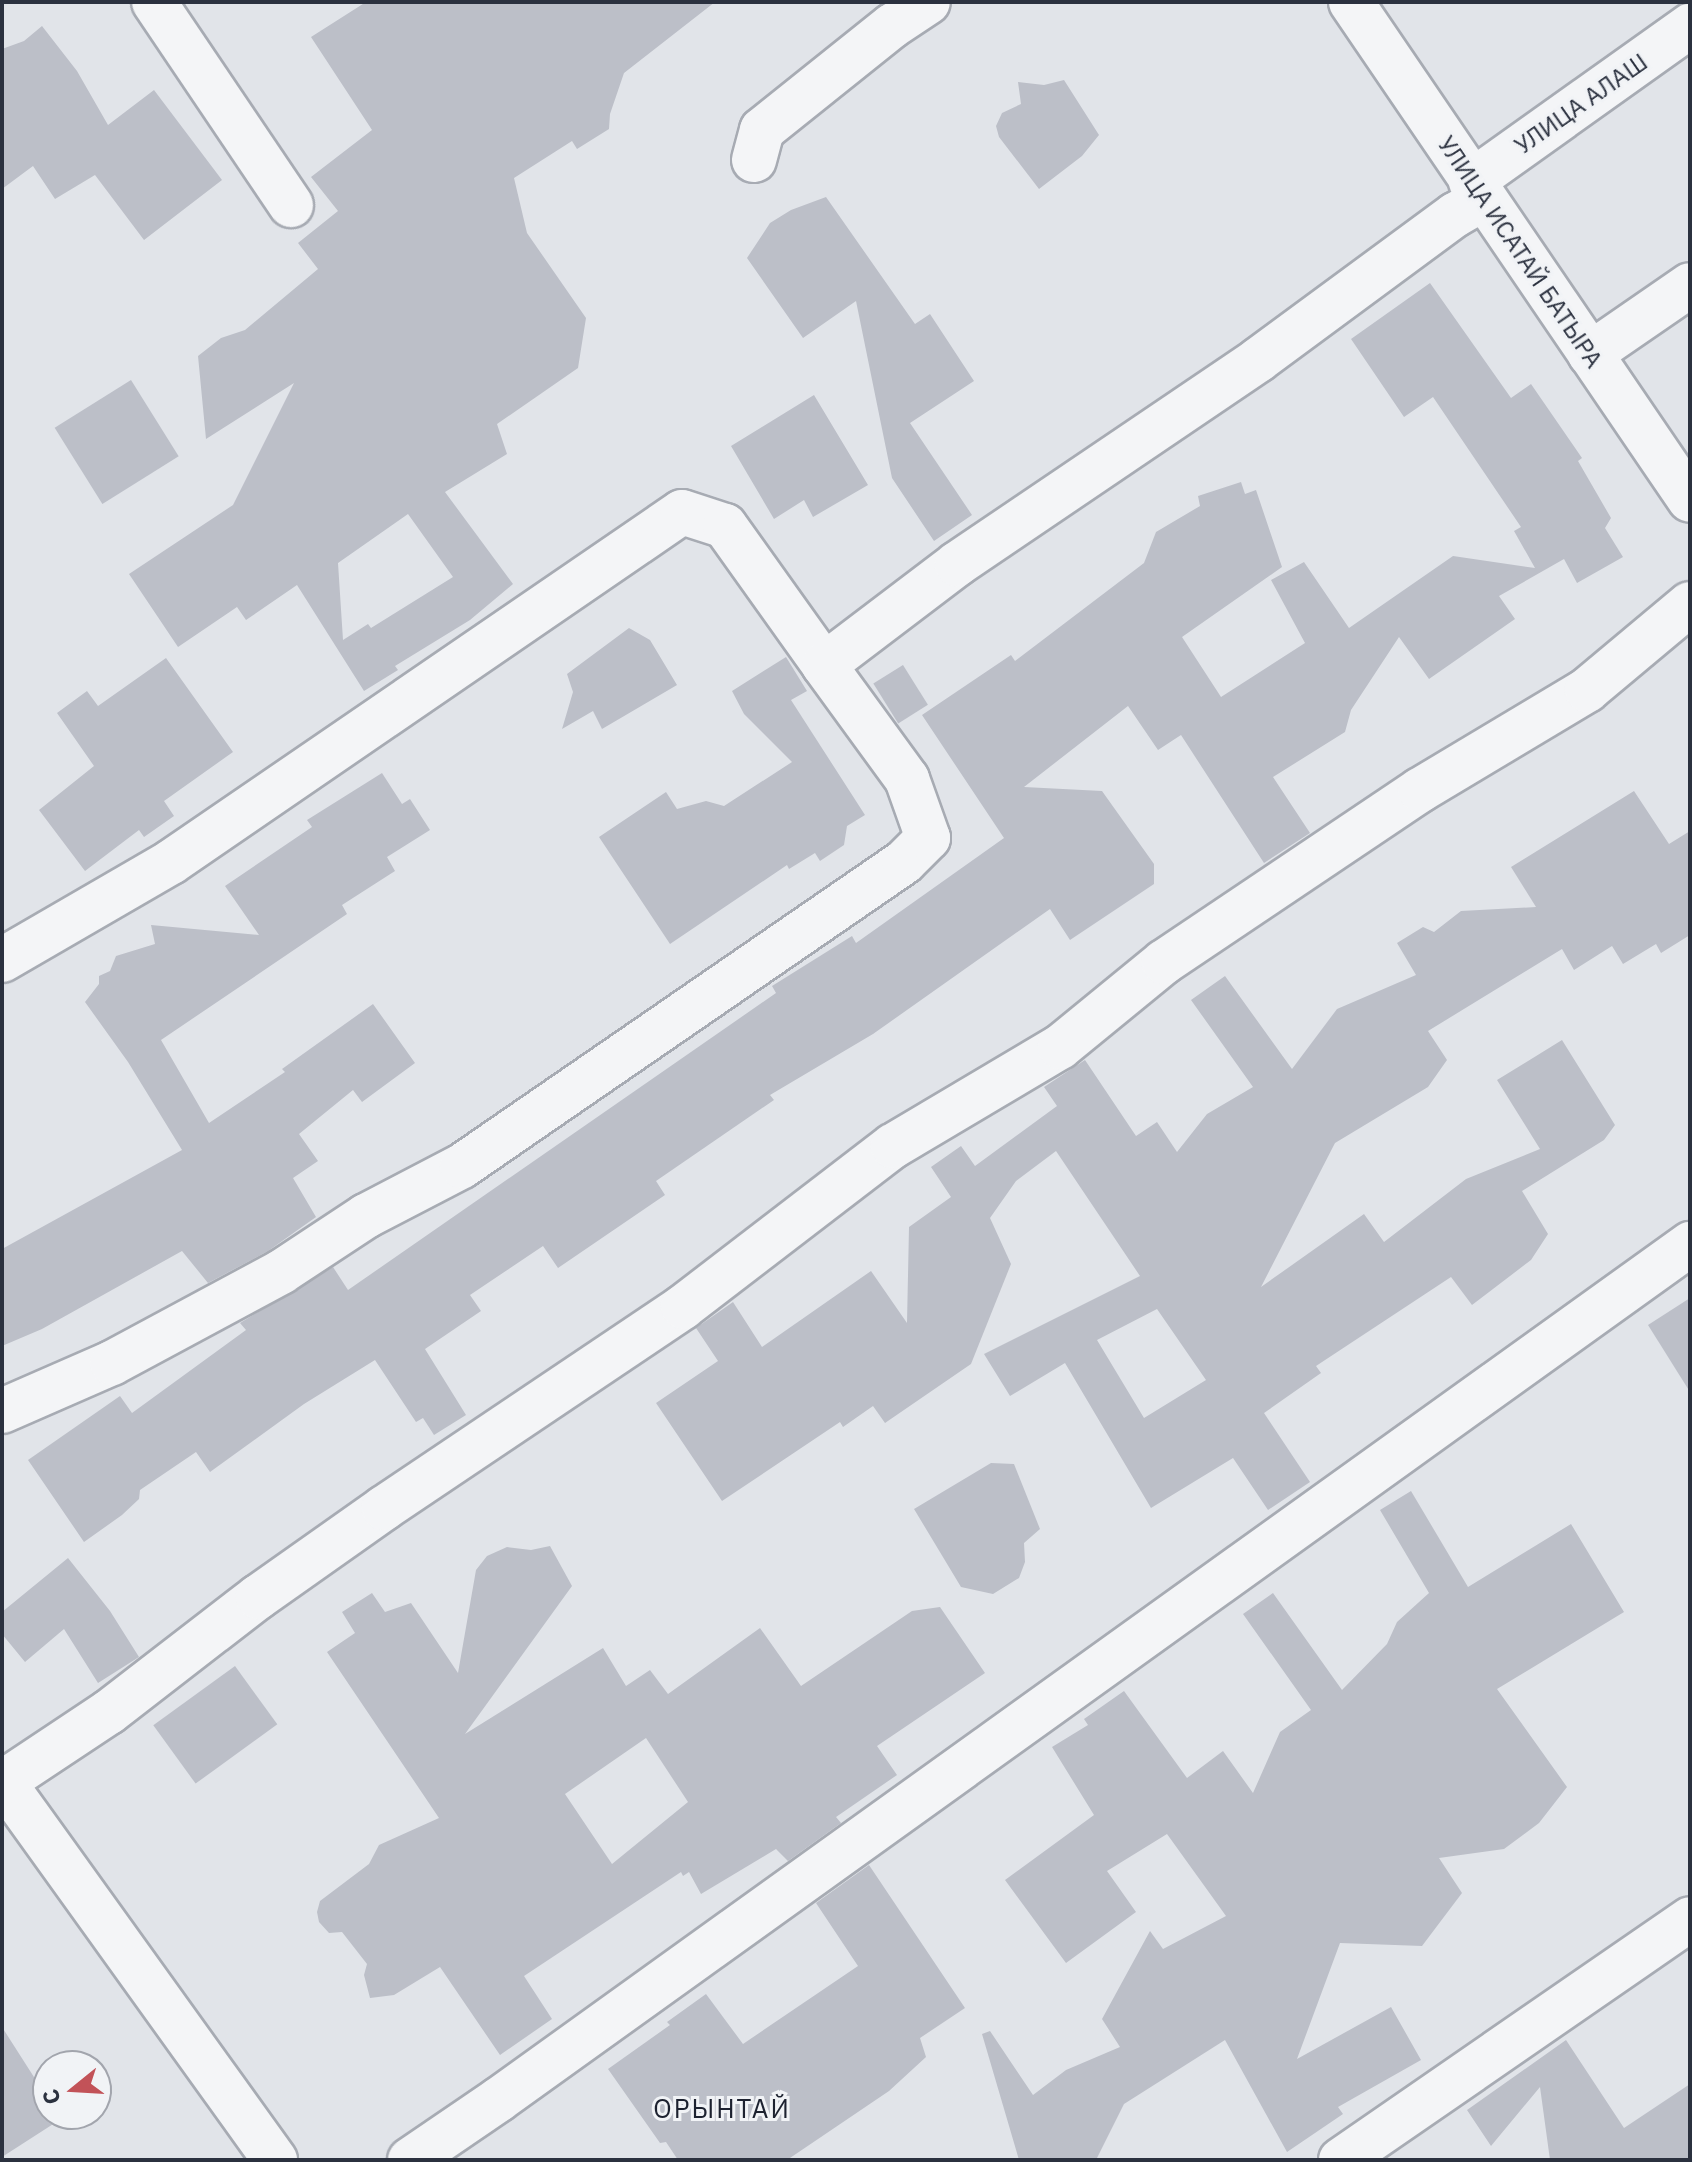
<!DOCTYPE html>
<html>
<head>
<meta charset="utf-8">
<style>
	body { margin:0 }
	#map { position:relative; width:1692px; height:2162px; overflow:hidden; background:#e1e4e9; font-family:"IBM Plex Sans",sans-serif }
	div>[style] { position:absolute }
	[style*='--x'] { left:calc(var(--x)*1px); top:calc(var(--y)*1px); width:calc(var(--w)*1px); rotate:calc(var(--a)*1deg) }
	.building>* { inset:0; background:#bcbfc8; transform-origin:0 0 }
	.roads { filter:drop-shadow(2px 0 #a7abb3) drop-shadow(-2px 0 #a7abb3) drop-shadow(0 2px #a7abb3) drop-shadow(0 -2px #a7abb3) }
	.minor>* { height:44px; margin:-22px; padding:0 22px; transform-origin:22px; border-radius:22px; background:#f4f5f7 }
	span { translate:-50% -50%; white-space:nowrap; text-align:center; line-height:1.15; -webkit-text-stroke:6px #f1f3f6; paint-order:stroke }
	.street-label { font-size:24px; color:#2b313f }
	.neighbourhood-label { font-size:26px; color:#1d2230; letter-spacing:2px }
	.frame { position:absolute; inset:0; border:4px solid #2b313f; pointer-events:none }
	.north { position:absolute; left:32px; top:2050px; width:80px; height:80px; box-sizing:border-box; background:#f1f3f6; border:2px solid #a2a5ad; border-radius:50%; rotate:252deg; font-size:22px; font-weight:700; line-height:32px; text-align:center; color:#2b313f }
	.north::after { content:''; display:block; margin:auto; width:28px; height:36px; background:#c25258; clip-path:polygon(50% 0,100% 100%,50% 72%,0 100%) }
</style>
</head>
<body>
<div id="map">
	<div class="building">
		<i style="clip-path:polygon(evenodd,366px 2px,715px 2px,624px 73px,610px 114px,609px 129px,577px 149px,572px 141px,514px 178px,527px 233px,586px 318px,578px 368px,497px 424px,507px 454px,445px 492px,513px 584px,470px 620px,395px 666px,398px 670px,364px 691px,297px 585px,246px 620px,237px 607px,178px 647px,129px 574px,233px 505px,294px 383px,206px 439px,198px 356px,221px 338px,245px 330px,318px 269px,298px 243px,338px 211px,311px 177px,372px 130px,311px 37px,366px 2px,408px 514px,453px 577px,371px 628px,368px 624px,343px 640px,338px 563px,408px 514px)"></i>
		<i style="clip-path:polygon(42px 26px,77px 71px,108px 125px,154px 90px,222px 180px,144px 240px,95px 175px,55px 199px,33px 166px,2px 189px,2px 49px,24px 41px)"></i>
		<i style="clip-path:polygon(1064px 80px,1099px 135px,1082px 156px,1039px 189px,999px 137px,996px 126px,1002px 113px,1021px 104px,1018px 82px,1044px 85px)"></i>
		<i style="clip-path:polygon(826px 197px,915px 324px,930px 314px,974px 381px,910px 423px,972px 515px,934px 541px,892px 478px,856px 301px,803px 338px,747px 258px,770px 223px,791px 210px)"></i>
		<i style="clip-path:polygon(1430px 283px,1511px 398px,1531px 384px,1582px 458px,1578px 461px,1611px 518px,1605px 528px,1623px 557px,1577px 583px,1564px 559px,1499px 596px,1515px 619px,1429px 679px,1399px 637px,1351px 710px,1345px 732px,1273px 777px,1310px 833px,1264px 863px,1181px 735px,1158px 750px,1128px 706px,1024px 787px,1102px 791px,1154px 864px,1154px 884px,1070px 940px,1050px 909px,873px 1034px,770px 1095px,774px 1100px,656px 1181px,665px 1195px,558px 1268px,543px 1246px,470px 1295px,481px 1311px,425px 1349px,466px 1415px,434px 1435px,423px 1418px,416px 1422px,375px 1360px,304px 1404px,210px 1472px,196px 1452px,140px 1490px,139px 1499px,122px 1515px,84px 1542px,28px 1460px,120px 1396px,132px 1413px,246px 1330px,240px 1323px,333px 1267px,348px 1290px,776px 993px,772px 986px,852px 936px,856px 943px,1004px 838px,922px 715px,1011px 655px,1015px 661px,1144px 563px,1156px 532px,1200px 506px,1198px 496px,1241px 482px,1245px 494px,1256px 490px,1282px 567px,1182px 637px,1221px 697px,1305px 643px,1271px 580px,1304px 562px,1349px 628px,1453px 556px,1535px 568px,1514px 531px,1521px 527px,1433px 397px,1404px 417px,1351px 339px)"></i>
		<i style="left:131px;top:380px;width:90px;height:90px;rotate:58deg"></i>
		<i style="clip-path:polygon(814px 395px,868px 485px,813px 517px,804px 500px,774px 519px,731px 446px)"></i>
		<i style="clip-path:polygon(629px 628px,650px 640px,677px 685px,602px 729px,593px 711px,562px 729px,573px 692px,567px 674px)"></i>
		<i style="clip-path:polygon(786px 657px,807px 691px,791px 700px,865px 815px,847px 826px,844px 845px,820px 861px,815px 853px,789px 869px,787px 865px,670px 944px,599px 837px,666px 792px,677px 809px,706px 801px,724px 806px,792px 762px,744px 714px,732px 691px)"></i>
		<i style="clip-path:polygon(166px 658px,233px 752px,164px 801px,174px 816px,144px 837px,139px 830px,85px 871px,39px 810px,94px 766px,57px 713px,87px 691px,98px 706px)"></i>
		<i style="left:903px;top:665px;width:47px;height:35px;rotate:58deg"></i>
		<i style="clip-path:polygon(382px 773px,402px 804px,410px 799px,430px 830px,387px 857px,395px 871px,342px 905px,347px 914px,161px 1040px,209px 1123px,285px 1072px,282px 1069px,373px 1004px,415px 1063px,362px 1102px,353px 1090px,299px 1134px,318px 1161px,293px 1178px,316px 1217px,268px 1251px,208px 1283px,182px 1251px,42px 1329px,2px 1346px,2px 1249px,182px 1150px,128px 1062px,85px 1002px,99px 984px,99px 976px,110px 971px,116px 956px,155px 944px,151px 925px,259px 935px,225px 886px,312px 827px,307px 820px)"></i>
		<i style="clip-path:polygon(evenodd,1634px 791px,1669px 844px,1690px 831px,1690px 935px,1661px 953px,1656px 944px,1623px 964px,1612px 946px,1574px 970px,1562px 949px,1428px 1031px,1447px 1060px,1428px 1087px,1335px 1143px,1261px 1287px,1364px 1214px,1384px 1242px,1466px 1179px,1540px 1149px,1497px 1080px,1562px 1040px,1615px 1125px,1604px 1140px,1522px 1191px,1548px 1234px,1531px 1260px,1472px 1305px,1451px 1277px,1316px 1366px,1321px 1373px,1264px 1413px,1310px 1482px,1268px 1510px,1233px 1458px,1151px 1508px,1065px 1363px,1010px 1396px,984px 1354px,1140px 1276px,1056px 1151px,1016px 1181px,990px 1218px,1011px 1264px,971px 1364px,885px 1423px,873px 1406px,843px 1427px,840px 1422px,722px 1501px,656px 1403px,718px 1361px,696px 1328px,733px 1302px,762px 1347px,871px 1271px,907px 1323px,909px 1227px,951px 1197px,931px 1167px,961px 1146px,975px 1166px,1057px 1106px,1044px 1087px,1085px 1060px,1136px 1136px,1157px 1122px,1177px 1152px,1207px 1114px,1253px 1087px,1191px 1000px,1225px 976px,1292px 1069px,1337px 1009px,1416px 975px,1397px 943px,1423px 927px,1434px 932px,1461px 911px,1536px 907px,1511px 867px,1634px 791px,1157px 1309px,1206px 1380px,1144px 1418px,1097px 1340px,1157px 1309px)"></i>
		<i style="clip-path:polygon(1690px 1298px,1690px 1392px,1648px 1325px)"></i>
		<i style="clip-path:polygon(991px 1463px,1014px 1464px,1040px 1529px,1024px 1543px,1025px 1562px,1019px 1578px,993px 1594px,961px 1587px,914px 1509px)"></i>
		<i style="clip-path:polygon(1411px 1491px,1468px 1587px,1571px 1524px,1624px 1612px,1497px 1689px,1567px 1787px,1539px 1823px,1504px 1849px,1439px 1858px,1462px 1893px,1422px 1946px,1340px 1943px,1297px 2059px,1391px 2007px,1421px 2060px,1338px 2107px,1343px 2114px,1287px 2152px,1225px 2040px,1124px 2104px,1096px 2160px,1019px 2160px,982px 2034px,990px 2031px,1033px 2095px,1066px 2070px,1120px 2047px,1102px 2019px,1150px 1931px,1163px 1949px,1226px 1916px,1167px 1834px,1107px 1871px,1136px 1912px,1066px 1963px,1005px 1880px,1094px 1815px,1052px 1747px,1088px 1725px,1084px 1719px,1124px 1691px,1187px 1778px,1223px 1751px,1253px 1793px,1280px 1732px,1311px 1710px,1243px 1614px,1273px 1593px,1342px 1690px,1387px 1644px,1397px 1622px,1429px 1593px,1380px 1510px)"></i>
		<i style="clip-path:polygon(evenodd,550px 1546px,572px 1586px,465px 1734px,603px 1648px,626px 1686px,650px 1670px,668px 1694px,760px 1628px,801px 1686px,912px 1611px,940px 1607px,985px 1673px,877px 1746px,897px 1775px,836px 1817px,841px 1823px,788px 1861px,776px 1849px,701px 1894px,689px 1872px,683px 1876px,681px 1872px,524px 1976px,552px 2019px,500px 2055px,440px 1967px,394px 1995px,370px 1998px,364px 1975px,367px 1964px,342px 1932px,329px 1933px,319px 1922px,317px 1912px,320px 1901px,369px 1864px,379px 1845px,439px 1818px,327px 1652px,355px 1633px,342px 1612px,372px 1593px,385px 1612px,411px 1603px,458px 1673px,476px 1570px,487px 1556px,507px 1547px,531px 1550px,550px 1546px,646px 1738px,688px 1802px,612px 1864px,565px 1794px,646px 1738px)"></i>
		<i style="clip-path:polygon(68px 1558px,110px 1611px,139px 1657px,98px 1683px,64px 1629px,25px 1662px,2px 1634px,2px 1612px)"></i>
		<i style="left:235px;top:1666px;width:72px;height:101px;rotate:54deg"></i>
		<i style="clip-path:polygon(869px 1865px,965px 2008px,920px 2038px,926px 2057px,889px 2091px,787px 2160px,678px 2160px,666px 2142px,660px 2143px,608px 2069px,670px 2025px,667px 2022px,706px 1994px,743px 2044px,858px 1966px,816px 1903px)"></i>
		<i style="clip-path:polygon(2px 2027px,48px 2099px,48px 2114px,58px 2114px,61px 2119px,2px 2157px)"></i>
		<i style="clip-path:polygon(1566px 2040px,1624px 2128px,1690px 2084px,1690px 2160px,1550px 2160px,1540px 2087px,1491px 2146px,1467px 2110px)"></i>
	</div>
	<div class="roads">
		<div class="minor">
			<i style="--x:154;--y:2;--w:245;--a:56"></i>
			<i style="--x:1351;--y:2;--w:602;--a:55.76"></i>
			<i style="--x:754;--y:160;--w:31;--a:-75"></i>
			<i style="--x:762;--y:130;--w:166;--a:-38.7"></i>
			<i style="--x:892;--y:26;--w:43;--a:-33.7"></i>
			<i style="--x:1471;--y:182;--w:269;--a:-35.5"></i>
			<i style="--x:1590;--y:354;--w:121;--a:-34.6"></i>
			<i style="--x:2;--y:960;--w:195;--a:-30.1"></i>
			<i style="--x:171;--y:862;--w:619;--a:-34.41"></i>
			<i style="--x:682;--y:512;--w:45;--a:18"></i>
			<i style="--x:725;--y:526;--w:171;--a:54.5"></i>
			<i style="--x:2;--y:1411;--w:120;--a:-23.6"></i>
			<i style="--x:112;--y:1363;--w:192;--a:-28.3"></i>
			<i style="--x:281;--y:1272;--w:102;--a:-33.4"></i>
			<i style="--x:366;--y:1216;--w:108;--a:-27.5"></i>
			<i style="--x:462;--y:1166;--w:536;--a:-34.52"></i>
			<i style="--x:904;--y:862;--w:34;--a:-45"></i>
			<i style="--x:928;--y:838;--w:63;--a:-109.6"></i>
			<i style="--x:907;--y:779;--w:141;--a:-126.1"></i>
			<i style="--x:824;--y:665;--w:167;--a:-37.2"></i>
			<i style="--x:957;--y:564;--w:364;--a:-34.1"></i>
			<i style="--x:1258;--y:360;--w:245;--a:-36.4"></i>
			<i style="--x:1455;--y:215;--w:32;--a:-30"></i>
			<i style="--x:2;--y:1780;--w:468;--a:54.3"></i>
			<i style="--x:2;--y:1783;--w:128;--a:-33.6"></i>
			<i style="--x:109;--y:1712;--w:188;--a:-37.7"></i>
			<i style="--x:258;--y:1597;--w:154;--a:-35.2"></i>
			<i style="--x:384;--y:1508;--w:360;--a:-33.9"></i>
			<i style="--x:683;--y:1307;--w:265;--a:-37.5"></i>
			<i style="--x:893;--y:1146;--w:194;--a:-30.7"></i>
			<i style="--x:1060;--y:1047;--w:134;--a:-39.3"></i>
			<i style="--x:1164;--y:962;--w:308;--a:-33.9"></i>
			<i style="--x:1420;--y:790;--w:195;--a:-30.9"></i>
			<i style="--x:1587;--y:690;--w:134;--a:-39.9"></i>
			<i style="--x:410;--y:2160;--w:107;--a:-34.3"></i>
			<i style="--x:498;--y:2100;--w:1468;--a:-35.68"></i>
			<i style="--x:1341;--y:2160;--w:424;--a:-34.6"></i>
		</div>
	</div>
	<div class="street-label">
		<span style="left:1581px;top:104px;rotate:-35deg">УЛИЦА АЛАШ</span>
		<span style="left:1520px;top:252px;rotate:56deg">УЛИЦА ИСАТАЙ БАТЫРА</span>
	</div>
	<div class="neighbourhood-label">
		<span style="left:722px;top:2109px">ОРЫНТАЙ</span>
	</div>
	<div class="frame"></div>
	<div class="north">С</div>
</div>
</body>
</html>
